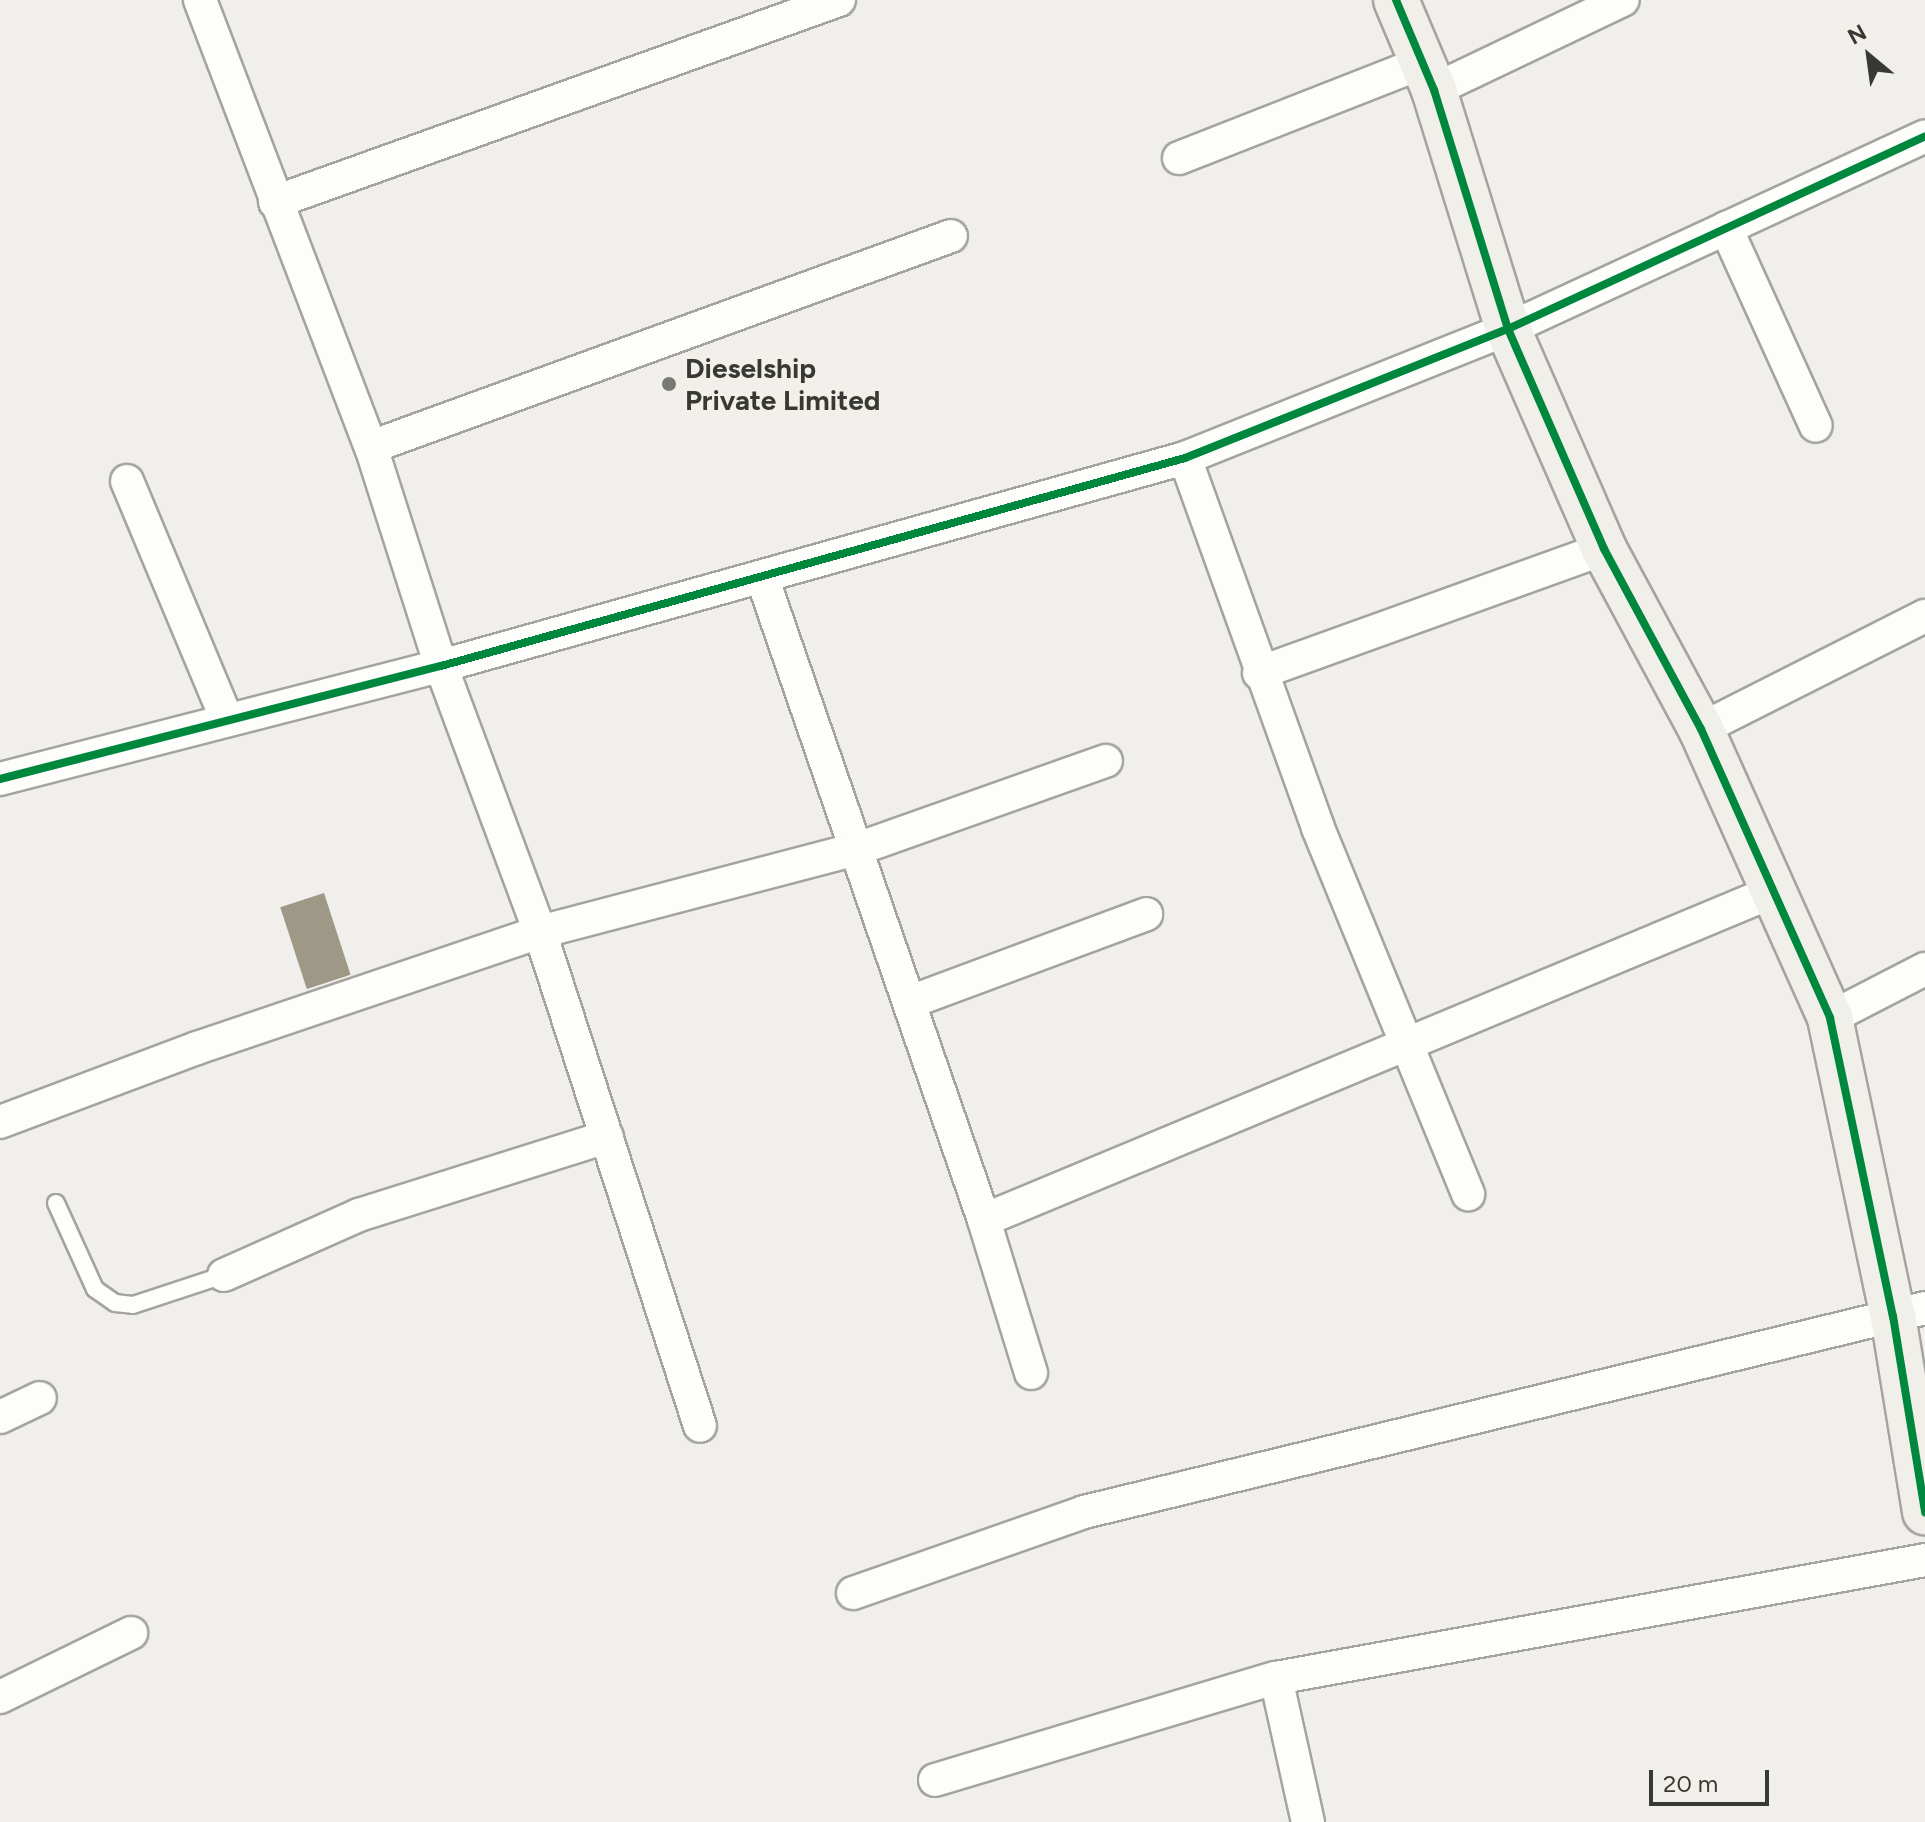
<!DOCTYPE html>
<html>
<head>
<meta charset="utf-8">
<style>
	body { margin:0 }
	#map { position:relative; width:1925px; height:1822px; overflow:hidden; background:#f0efeb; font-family:Figtree,sans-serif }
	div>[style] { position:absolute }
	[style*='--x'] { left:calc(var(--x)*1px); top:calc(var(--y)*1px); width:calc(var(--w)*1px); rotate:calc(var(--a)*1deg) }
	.building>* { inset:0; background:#9e9886; transform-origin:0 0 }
	.roads { filter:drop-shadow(2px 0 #a4a3a0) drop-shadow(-2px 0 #a4a3a0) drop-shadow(0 2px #a4a3a0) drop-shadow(0 -2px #a4a3a0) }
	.lane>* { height:16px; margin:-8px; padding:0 8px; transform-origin:8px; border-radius:8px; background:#fdfdfc }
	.street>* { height:32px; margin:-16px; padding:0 16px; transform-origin:16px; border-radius:16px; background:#fdfdfc }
	.secondary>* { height:44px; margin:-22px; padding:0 22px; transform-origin:22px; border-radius:22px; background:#f1efea }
	.cycleway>* { height:8px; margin:-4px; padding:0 4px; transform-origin:4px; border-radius:4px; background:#00873e }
	.dots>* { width:22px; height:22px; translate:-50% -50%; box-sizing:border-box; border:4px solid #f2f0e9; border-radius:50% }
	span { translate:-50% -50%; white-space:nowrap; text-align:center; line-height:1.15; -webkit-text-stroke:8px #f2f0e9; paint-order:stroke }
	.poi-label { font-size:28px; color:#383835; font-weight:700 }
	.left { translate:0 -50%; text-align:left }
	.north { position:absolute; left:1829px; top:16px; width:80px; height:80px; -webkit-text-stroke:6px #f2f0e9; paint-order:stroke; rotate:331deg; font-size:22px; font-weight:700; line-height:32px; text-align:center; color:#383835 }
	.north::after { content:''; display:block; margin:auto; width:28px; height:36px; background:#383835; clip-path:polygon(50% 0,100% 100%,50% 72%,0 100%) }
	.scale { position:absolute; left:1649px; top:1770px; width:120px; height:36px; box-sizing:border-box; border:4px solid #383835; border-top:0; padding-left:10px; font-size:24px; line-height:28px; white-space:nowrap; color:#383835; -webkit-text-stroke:6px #f2f0e9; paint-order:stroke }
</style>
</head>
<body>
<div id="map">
	<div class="building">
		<i style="left:324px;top:893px;width:86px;height:46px;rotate:72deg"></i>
	</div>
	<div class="roads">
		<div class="lane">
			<i style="--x:56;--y:1203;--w:94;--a:65.6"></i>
			<i style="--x:95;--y:1289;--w:24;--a:35"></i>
			<i style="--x:115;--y:1303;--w:18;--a:6"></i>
			<i style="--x:133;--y:1305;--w:96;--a:-18.2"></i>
		</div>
		<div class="street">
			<i style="--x:200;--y:0;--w:479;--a:69.1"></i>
			<i style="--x:371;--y:447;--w:230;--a:72.3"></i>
			<i style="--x:441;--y:666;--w:284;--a:69.6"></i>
			<i style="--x:540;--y:932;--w:519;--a:72.05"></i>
			<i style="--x:1434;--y:90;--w:209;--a:-25.5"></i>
			<i style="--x:1179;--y:158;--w:261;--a:-21.4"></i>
			<i style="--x:275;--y:202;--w:599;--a:-19.71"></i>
			<i style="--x:1726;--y:228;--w:217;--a:65.6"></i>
			<i style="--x:371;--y:447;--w:617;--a:-19.99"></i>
			<i style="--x:1185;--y:458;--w:393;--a:70.2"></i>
			<i style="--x:1318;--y:828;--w:396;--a:67.7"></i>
			<i style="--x:127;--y:481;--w:259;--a:67.3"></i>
			<i style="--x:762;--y:577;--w:680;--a:70.95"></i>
			<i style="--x:984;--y:1220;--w:160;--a:72.9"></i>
			<i style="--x:1259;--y:673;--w:367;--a:-19.8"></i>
			<i style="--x:1701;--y:729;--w:251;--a:-26.8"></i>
			<i style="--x:0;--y:779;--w:455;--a:-14.4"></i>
			<i style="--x:441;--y:666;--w:773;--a:-15.62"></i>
			<i style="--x:1185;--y:458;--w:348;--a:-21.8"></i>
			<i style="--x:1508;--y:329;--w:459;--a:-24.8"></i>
			<i style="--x:910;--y:1002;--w:252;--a:-20.4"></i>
			<i style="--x:1830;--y:1018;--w:107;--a:-27.3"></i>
			<i style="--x:0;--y:1122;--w:210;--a:-20.6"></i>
			<i style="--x:197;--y:1048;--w:362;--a:-18.7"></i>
			<i style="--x:540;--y:932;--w:328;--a:-14.7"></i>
			<i style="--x:857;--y:849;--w:264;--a:-19.5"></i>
			<i style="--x:984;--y:1220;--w:854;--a:-22.6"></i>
			<i style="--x:224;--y:1275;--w:148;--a:-24"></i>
			<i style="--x:359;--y:1215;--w:260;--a:-17.5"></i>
			<i style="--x:0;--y:1417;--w:44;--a:-25.4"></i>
			<i style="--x:853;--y:1593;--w:245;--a:-19.3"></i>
			<i style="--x:1084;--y:1512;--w:865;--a:-13.63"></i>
			<i style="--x:1276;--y:1678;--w:148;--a:77.5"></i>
			<i style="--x:0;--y:1697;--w:146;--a:-26"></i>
			<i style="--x:935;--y:1780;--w:356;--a:-16.7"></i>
			<i style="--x:1276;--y:1678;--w:660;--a:-10.3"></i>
		</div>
		<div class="secondary">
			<i style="--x:1396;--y:0;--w:98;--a:67.1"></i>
			<i style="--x:1434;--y:90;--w:250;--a:72.8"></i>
			<i style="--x:1508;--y:329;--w:240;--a:66.4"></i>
			<i style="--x:1604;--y:549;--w:204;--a:61.7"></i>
			<i style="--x:1701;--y:729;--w:316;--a:65.9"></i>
			<i style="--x:1830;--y:1018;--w:305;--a:78.1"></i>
			<i style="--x:1893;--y:1316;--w:199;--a:80.7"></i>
		</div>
	</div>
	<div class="cycleway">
		<i style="--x:1396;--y:0;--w:98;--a:67.1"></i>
		<i style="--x:1434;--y:90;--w:250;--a:72.8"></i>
		<i style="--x:1508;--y:329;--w:240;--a:66.4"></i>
		<i style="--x:1604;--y:549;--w:204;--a:61.7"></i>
		<i style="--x:1701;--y:729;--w:316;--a:65.9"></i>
		<i style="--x:1830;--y:1018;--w:305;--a:78.1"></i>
		<i style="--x:1893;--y:1316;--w:199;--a:80.7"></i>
		<i style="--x:0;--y:779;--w:455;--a:-14.4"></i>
		<i style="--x:441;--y:666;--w:773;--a:-15.62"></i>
		<i style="--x:1185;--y:458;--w:348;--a:-21.8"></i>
		<i style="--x:1508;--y:329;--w:459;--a:-24.8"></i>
	</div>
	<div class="dots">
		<i style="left:669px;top:384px;background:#787875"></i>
	</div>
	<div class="poi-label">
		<span class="left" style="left:685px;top:384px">Dieselship<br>Private Limited</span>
	</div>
	<div class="north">N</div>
	<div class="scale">20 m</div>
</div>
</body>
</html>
